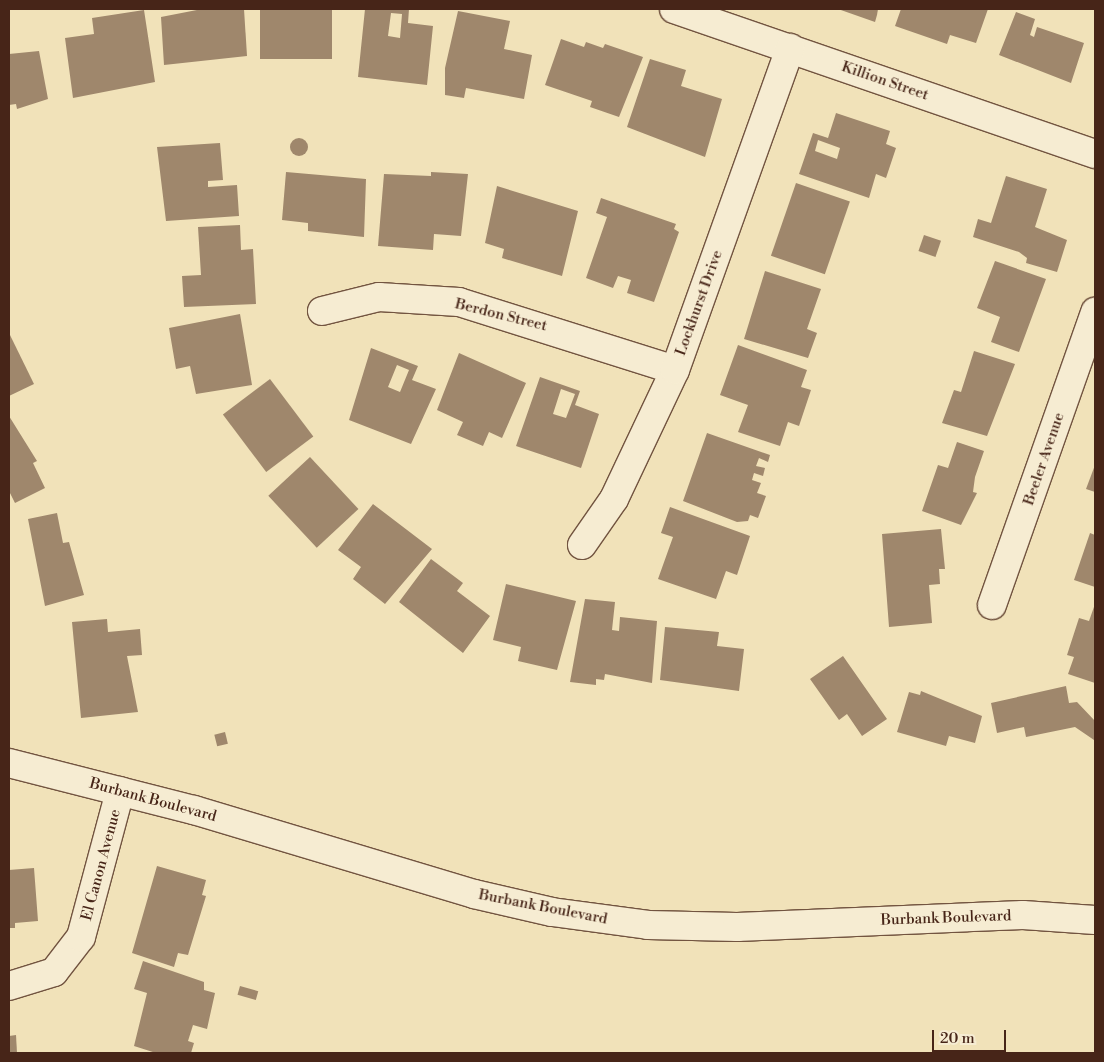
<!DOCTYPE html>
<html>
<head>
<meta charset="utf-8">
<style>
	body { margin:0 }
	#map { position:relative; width:1104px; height:1062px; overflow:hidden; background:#f1e2b9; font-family:"Libre Bodoni",serif }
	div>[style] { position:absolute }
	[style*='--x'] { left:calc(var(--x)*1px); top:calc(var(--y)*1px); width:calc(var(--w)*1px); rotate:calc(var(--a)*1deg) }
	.building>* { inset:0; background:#9f876c; transform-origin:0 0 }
	.round { border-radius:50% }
	.roads { filter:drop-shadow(1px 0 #725440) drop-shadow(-1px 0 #725440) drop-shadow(0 1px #725440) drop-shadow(0 -1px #725440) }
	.street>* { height:28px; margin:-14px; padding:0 14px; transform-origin:14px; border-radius:14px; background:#f6ecd2 }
	.secondary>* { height:28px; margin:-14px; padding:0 14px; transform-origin:14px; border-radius:14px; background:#f6ecd2 }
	span { translate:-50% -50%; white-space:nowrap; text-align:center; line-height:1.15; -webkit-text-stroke:4.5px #f6ecd2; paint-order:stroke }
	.street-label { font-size:15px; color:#472518 }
	.frame { position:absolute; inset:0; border:10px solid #472518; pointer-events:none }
	.scale { position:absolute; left:932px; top:1030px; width:74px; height:22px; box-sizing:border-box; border:2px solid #472518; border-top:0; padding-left:6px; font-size:15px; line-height:18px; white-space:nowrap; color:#472518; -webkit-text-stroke:4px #f6ecd2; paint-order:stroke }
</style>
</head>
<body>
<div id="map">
	<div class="building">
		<i style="clip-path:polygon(202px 9px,244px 9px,247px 56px,164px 65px,161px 17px)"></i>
		<i style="left:260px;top:9px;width:72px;height:50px"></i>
		<i style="clip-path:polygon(evenodd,365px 9px,409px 9px,408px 23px,433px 26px,427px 85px,358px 77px,365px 9px,391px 13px,402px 14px,400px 38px,388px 36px,391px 13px)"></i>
		<i style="clip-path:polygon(838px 9px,878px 9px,877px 15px,875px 22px)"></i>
		<i style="clip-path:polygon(901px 9px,988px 9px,976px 43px,950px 35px,947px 44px,895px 26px)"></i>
		<i style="clip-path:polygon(144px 10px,155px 82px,73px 98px,65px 38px,94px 34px,92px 18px)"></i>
		<i style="clip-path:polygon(458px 11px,510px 21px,504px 49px,532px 55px,524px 99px,466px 88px,464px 98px,445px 95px,445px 68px)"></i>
		<i style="clip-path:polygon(1016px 12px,1035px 19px,1030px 35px,1034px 37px,1037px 27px,1084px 43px,1071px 83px,999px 55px)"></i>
		<i style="clip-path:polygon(561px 39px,584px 47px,586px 42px,603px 48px,605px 44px,643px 57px,619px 117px,590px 107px,592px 101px,545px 85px)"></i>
		<i style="clip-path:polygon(39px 51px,48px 99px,17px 109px,16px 104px,9px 105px,9px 54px)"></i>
		<i style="clip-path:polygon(650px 59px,686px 70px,681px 86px,722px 99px,705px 157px,627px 127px)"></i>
		<i style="clip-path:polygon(evenodd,836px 113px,890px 131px,886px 144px,896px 148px,886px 178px,876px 174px,869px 198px,799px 174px,813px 133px,828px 138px,836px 113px,818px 140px,840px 148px,837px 159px,815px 151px,818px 140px)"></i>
		<i class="round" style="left:290px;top:138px;width:18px;height:18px"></i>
		<i style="clip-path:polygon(220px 143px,223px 180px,208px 181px,208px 187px,237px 185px,239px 216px,166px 221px,157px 147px)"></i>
		<i style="clip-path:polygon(286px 172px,366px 179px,364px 237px,308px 231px,308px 223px,282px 220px)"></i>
		<i style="clip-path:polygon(431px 172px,468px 174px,461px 236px,434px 234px,433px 250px,378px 246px,384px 174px,431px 176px)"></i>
		<i style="clip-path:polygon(1006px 176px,1047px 189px,1035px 227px,1067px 240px,1057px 272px,1026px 263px,1027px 258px,1019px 252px,973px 237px,978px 219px,991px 223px)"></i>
		<i style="left:796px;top:183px;width:57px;height:77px;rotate:19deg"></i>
		<i style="clip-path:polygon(497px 186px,578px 211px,562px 276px,502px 258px,504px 249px,485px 243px)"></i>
		<i style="clip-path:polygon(601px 198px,676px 224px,674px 229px,679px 232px,654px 302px,627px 293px,631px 280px,618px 276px,613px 288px,586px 278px,607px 217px,596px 213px)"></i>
		<i style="clip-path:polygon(240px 225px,241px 250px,253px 249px,256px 304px,184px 307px,182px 276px,201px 275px,198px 227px)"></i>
		<i style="left:924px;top:235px;width:18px;height:17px;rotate:19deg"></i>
		<i style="clip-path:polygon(995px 261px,1046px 279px,1019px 352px,991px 342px,1000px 317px,977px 308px)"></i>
		<i style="clip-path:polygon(765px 271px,821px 289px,807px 329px,817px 333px,808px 358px,744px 339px)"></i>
		<i style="clip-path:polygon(240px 314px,252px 385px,196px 394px,190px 366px,176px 369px,169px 328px)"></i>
		<i style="clip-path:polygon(9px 333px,34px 384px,9px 396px)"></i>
		<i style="clip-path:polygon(738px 345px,807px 370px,801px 387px,811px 390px,799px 426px,788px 422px,780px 446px,738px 432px,748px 405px,720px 395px)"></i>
		<i style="clip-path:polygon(evenodd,371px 348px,418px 366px,412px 380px,436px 389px,411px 444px,349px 420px,371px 348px,397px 365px,409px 370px,400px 392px,388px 387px,397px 365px)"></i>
		<i style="clip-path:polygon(974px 351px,1015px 364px,987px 436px,942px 423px,954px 390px,961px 392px)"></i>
		<i style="clip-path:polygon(459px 353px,526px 383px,502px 438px,489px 432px,483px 446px,457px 435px,463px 422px,437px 410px)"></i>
		<i style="clip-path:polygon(evenodd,540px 377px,580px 391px,575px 405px,599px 414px,581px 468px,516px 446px,540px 377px,561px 389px,575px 394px,566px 418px,553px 414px,561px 389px)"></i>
		<i style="left:270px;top:379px;width:72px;height:59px;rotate:53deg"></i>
		<i style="clip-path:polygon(9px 416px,37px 461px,33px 463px,45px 488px,15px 503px,9px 491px)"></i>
		<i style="clip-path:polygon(707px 433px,770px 455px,768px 462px,759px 458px,756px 466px,765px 468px,763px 476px,754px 473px,752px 480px,761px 483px,757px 493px,766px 496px,758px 518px,750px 515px,748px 521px,737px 522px,683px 501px)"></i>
		<i style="clip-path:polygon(957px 442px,984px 451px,975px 477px,973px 492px,977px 493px,961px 525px,922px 511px,938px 465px,948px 468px)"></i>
		<i style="left:310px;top:457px;width:71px;height:57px;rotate:47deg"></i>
		<i style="clip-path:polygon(1095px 465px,1095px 492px,1086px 489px)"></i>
		<i style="clip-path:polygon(373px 504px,432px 549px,385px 604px,353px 579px,361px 567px,338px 550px)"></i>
		<i style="clip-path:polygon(670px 507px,750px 536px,737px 575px,726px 571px,716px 599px,658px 579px,673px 537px,661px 533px)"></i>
		<i style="clip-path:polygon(57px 513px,63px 543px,69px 542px,84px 595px,45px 606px,28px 519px)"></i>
		<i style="clip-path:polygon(941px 529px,945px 569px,939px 569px,940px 584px,929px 585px,932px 623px,889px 627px,882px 534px)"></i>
		<i style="clip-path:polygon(1090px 533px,1095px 535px,1095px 587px,1074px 580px)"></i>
		<i style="clip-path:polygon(431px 559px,463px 583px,457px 591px,490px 616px,463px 653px,399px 602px)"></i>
		<i style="clip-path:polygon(506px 584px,576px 601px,557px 670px,518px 661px,521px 647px,493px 640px)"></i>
		<i style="clip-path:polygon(585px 599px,615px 602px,612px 630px,619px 631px,620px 617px,657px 621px,652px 683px,605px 674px,604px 680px,596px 679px,596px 685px,570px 682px)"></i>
		<i style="clip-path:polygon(1095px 604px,1095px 683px,1068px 674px,1074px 657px,1067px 655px,1079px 618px,1089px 621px)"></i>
		<i style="clip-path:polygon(107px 619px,108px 632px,140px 629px,142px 655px,127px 656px,138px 712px,81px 718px,72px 622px)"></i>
		<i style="clip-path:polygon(665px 627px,719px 632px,717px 646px,744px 649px,739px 691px,660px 680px)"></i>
		<i style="clip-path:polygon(843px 656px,887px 719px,862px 736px,847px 714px,839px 720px,810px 679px)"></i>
		<i style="clip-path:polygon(1066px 686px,1069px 703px,1077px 702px,1095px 721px,1094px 740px,1075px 727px,1026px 737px,1024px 727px,997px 733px,991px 703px)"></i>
		<i style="clip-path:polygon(921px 691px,982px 716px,975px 743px,949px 736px,946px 746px,897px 732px,909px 692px,920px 695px)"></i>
		<i style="left:225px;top:732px;width:12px;height:11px;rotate:76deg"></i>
		<i style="clip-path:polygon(157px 866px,206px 880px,202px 895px,206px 896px,188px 955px,178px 953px,174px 967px,132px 953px)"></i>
		<i style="clip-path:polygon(34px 868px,38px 921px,15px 923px,15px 928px,9px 928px,9px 870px)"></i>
		<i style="clip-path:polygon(143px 961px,204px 982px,204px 990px,215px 993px,207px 1029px,193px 1025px,188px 1041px,194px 1043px,191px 1053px,156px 1053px,134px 1046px,147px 993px,134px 989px)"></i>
		<i style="left:240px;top:986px;width:19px;height:9px;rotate:16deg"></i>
		<i style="clip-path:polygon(16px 1035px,17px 1053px,9px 1053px,9px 1036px)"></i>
	</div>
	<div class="roads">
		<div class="street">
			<i style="--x:674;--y:9;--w:445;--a:19"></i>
			<i style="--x:322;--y:311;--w:59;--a:-13.8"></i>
			<i style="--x:379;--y:297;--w:80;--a:3.6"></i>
			<i style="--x:459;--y:302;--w:226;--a:17.5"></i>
			<i style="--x:582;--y:545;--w:56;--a:-55.2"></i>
			<i style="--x:614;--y:499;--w:143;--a:-64.7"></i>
			<i style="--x:675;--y:370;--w:342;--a:-70.3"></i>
			<i style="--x:992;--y:605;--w:311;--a:-70.6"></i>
			<i style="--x:9;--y:986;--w:47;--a:-17.3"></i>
			<i style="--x:54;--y:972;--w:44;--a:-52.4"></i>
			<i style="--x:81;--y:937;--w:151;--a:-75"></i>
		</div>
		<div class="secondary">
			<i style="--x:9;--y:763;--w:191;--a:14.3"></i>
			<i style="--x:194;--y:810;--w:292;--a:16.7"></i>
			<i style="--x:474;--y:894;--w:80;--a:13"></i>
			<i style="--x:552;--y:912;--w:97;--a:7.7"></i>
			<i style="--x:648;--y:925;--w:89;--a:1.3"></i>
			<i style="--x:737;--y:927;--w:286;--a:-2.4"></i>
			<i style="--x:1023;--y:915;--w:72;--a:4"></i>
		</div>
	</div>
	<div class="street-label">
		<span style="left:885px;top:81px;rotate:19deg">Killion Street</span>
		<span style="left:699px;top:303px;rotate:-70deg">Lockhurst Drive</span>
		<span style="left:501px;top:315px;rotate:14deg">Berdon Street</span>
		<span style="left:1044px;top:459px;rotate:-71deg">Beeler Avenue</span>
		<span style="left:153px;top:800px;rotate:15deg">Burbank Boulevard</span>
		<span style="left:101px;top:865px;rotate:-75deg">El Canon Avenue</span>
		<span style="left:543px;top:907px;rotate:11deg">Burbank Boulevard</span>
		<span style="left:946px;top:918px;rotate:-2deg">Burbank Boulevard</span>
	</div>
	<div class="frame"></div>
	<div class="scale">20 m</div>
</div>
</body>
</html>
